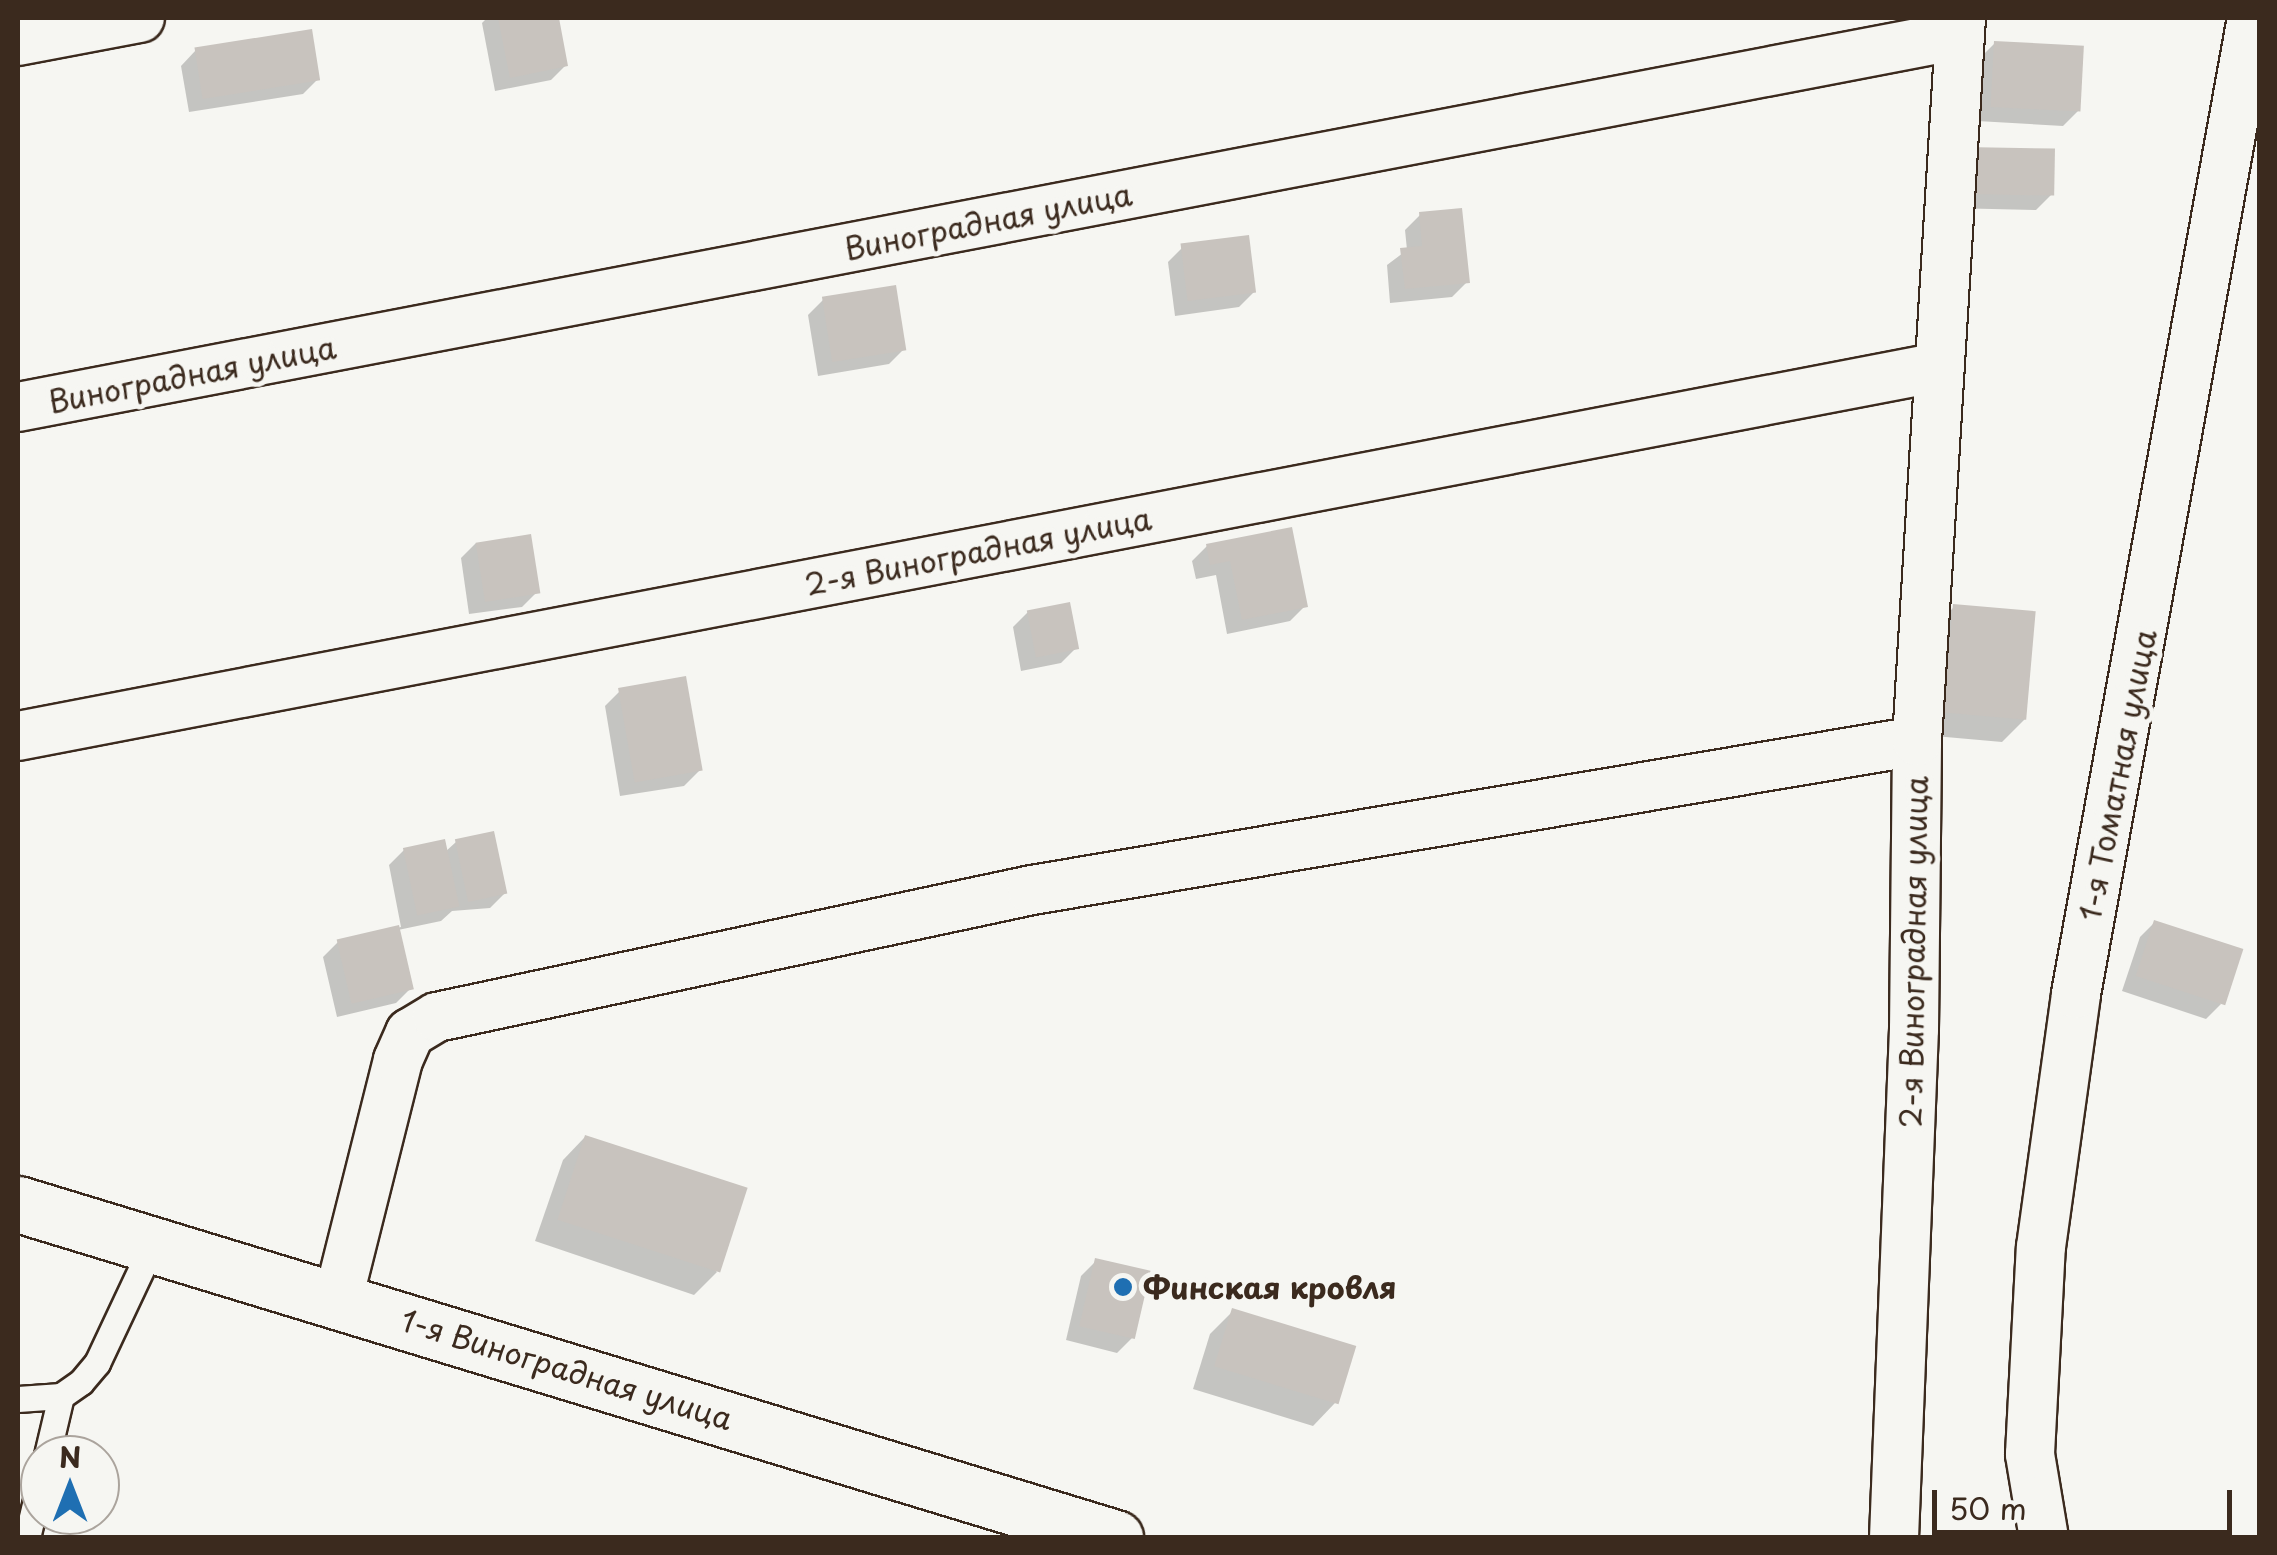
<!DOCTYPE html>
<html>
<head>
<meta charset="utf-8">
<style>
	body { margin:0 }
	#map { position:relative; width:2277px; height:1555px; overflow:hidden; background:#f6f6f2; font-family:"Playpen Sans",sans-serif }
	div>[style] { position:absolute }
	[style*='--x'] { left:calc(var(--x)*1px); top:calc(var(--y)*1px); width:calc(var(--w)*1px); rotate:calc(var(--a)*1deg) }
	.shadow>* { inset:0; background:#0003 }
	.building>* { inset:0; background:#c8c3be; transform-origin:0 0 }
	.roads { filter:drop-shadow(2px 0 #3b2a1e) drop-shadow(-2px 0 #3b2a1e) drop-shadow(0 2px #3b2a1e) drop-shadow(0 -2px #3b2a1e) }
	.lane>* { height:25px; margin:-12.5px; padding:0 12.5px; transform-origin:12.5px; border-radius:12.5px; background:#f6f6f2 }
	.street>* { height:48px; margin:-24px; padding:0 24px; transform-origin:24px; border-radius:24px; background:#f6f6f2 }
	.secondary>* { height:55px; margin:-27.5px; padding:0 27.5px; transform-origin:27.5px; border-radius:27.5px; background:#f6f6f2 }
	.dots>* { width:28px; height:28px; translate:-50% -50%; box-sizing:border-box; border:5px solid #f6f6f2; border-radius:50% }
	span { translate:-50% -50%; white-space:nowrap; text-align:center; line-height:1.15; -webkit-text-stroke:10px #f6f6f2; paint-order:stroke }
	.street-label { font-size:30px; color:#3b2a1e }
	.poi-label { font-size:30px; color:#3b2a1e; font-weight:700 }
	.left { translate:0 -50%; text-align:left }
	.frame { position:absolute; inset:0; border:20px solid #3b2a1e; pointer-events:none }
	.north { position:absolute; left:20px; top:1435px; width:100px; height:100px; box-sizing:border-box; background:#f6f6f2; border:2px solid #aba49d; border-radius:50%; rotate:0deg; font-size:28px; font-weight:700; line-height:40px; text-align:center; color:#3b2a1e }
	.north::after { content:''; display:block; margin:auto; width:35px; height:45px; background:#1f6fb2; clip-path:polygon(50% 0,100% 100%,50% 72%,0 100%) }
	.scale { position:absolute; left:1932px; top:1490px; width:300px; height:45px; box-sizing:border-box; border:5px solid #3b2a1e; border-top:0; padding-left:12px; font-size:30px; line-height:35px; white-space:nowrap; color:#3b2a1e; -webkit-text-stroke:8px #f6f6f2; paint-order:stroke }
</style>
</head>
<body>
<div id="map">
	<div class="shadow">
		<i style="clip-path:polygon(487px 18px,556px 18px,566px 65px,551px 80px,495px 91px,482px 23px)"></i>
		<i style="clip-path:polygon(1995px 43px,2078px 111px,2063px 126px,1977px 121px,1980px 58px)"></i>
		<i style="clip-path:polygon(196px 50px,318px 79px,303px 94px,189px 112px,181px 66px)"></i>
		<i style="clip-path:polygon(2053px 151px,2051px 195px,2036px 210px,1949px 208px)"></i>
		<i style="clip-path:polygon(1420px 215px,1467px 282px,1452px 297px,1390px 303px,1387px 265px,1407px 250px,1405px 230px)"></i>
		<i style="clip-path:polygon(1183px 247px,1254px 292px,1239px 307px,1175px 316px,1168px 262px)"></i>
		<i style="clip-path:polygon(823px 300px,904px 349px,889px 364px,818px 376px,808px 315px)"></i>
		<i style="clip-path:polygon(476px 543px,537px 592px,522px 607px,469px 614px,461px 558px)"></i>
		<i style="clip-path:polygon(1207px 546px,1305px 606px,1290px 621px,1227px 634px,1216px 575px,1196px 579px,1192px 561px)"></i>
		<i style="clip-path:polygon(1954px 607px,2025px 719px,2002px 742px,1923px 735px,1931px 630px)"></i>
		<i style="clip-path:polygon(1028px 612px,1076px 648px,1061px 663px,1021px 671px,1013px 627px)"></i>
		<i style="clip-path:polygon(620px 691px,700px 770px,684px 786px,620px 796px,605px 706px)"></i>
		<i style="clip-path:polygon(456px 842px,505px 893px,490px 908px,452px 911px,441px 921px,398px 930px,411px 988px,396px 1003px,337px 1017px,323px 957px,338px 942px,401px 927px,389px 865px,404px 850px,445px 852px)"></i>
		<i style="clip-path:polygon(2155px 922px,2221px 1004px,2206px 1019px,2122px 991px,2140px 937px)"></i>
		<i style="clip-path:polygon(585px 1137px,717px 1272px,694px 1295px,535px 1241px,563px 1160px)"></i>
		<i style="clip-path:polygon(1096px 1261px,1132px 1338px,1117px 1353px,1066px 1340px,1081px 1276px)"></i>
		<i style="clip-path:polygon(1233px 1311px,1335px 1403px,1313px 1426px,1193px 1389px,1210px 1334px)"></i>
	</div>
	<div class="building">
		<i style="clip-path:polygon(498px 18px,559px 18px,568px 66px,510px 78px)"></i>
		<i style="left:312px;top:29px;width:52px;height:119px;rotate:81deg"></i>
		<i style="left:1994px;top:41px;width:90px;height:66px;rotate:3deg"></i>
		<i style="left:1964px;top:147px;width:91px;height:47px;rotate:1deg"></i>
		<i style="clip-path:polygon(1462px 208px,1470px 283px,1405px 289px,1400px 248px,1422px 246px,1419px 212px)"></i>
		<i style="left:1249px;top:235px;width:58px;height:69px;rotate:83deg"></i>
		<i style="left:896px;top:285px;width:66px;height:75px;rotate:81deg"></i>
		<i style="clip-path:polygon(1292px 527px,1308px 607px,1242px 620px,1230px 561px,1210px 565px,1206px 544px)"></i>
		<i style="left:531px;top:534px;width:60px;height:56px;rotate:81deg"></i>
		<i style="left:1070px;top:602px;width:48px;height:44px;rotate:79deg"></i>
		<i style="left:1953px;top:604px;width:83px;height:109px;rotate:5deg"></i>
		<i style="left:686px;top:676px;width:96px;height:69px;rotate:80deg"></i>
		<i style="left:494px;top:831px;width:64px;height:40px;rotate:78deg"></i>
		<i style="left:445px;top:839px;width:69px;height:43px;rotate:78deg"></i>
		<i style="left:2154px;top:920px;width:94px;height:59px;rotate:18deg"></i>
		<i style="left:399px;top:925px;width:66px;height:64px;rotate:77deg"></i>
		<i style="left:585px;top:1135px;width:171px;height:89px;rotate:18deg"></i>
		<i style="left:1095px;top:1258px;width:57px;height:70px;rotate:13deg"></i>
		<i style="left:1232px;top:1308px;width:130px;height:61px;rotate:17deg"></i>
	</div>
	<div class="roads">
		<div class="lane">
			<i style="--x:18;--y:1399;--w:43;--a:-4"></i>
			<i style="--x:61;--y:1396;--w:24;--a:-35"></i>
			<i style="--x:81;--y:1382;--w:25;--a:-50"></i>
			<i style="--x:97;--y:1363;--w:132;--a:-64.8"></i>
			<i style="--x:47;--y:1455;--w:61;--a:-76.7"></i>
			<i style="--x:27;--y:1538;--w:57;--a:-76.7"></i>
		</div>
		<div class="street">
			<i style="--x:18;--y:41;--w:124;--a:-10.7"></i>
			<i style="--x:18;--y:407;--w:1975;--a:-10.85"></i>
			<i style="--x:18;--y:736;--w:1956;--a:-10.87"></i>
			<i style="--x:338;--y:1299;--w:246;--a:-75.9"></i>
			<i style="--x:398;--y:1060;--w:30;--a:-66"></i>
			<i style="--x:410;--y:1033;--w:31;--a:-31"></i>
			<i style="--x:437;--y:1017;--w:608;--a:-12.05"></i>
			<i style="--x:1032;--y:890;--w:897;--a:-9.56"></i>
			<i style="--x:1894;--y:1538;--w:509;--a:-87.75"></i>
			<i style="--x:1914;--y:1029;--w:288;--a:-89.4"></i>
			<i style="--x:1917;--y:741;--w:724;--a:-86.52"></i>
			<i style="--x:2044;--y:1538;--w:85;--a:-99.5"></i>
			<i style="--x:2030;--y:1454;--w:207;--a:-87"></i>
			<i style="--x:2041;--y:1247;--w:255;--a:-82.1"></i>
			<i style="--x:2076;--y:994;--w:992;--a:-79.78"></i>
		</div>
		<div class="secondary">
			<i style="--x:18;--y:1204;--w:1147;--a:16.93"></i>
		</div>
	</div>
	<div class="dots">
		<i style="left:1123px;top:1287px;background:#1f6fb2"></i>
	</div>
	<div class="street-label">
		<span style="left:988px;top:221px;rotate:-11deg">Виноградная улица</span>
		<span style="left:192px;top:374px;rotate:-11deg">Виноградная улица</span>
		<span style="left:978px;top:551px;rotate:-11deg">2-я Виноградная улица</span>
		<span style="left:2117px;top:775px;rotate:-79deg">1-я Томатная улица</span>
		<span style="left:1913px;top:952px;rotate:-89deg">2-я Виноградная улица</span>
		<span style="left:567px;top:1369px;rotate:17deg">1-я Виноградная улица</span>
	</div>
	<div class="poi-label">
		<span class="left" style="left:1143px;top:1287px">Финская кровля</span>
	</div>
	<div class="frame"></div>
	<div class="north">N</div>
	<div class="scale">50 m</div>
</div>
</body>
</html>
